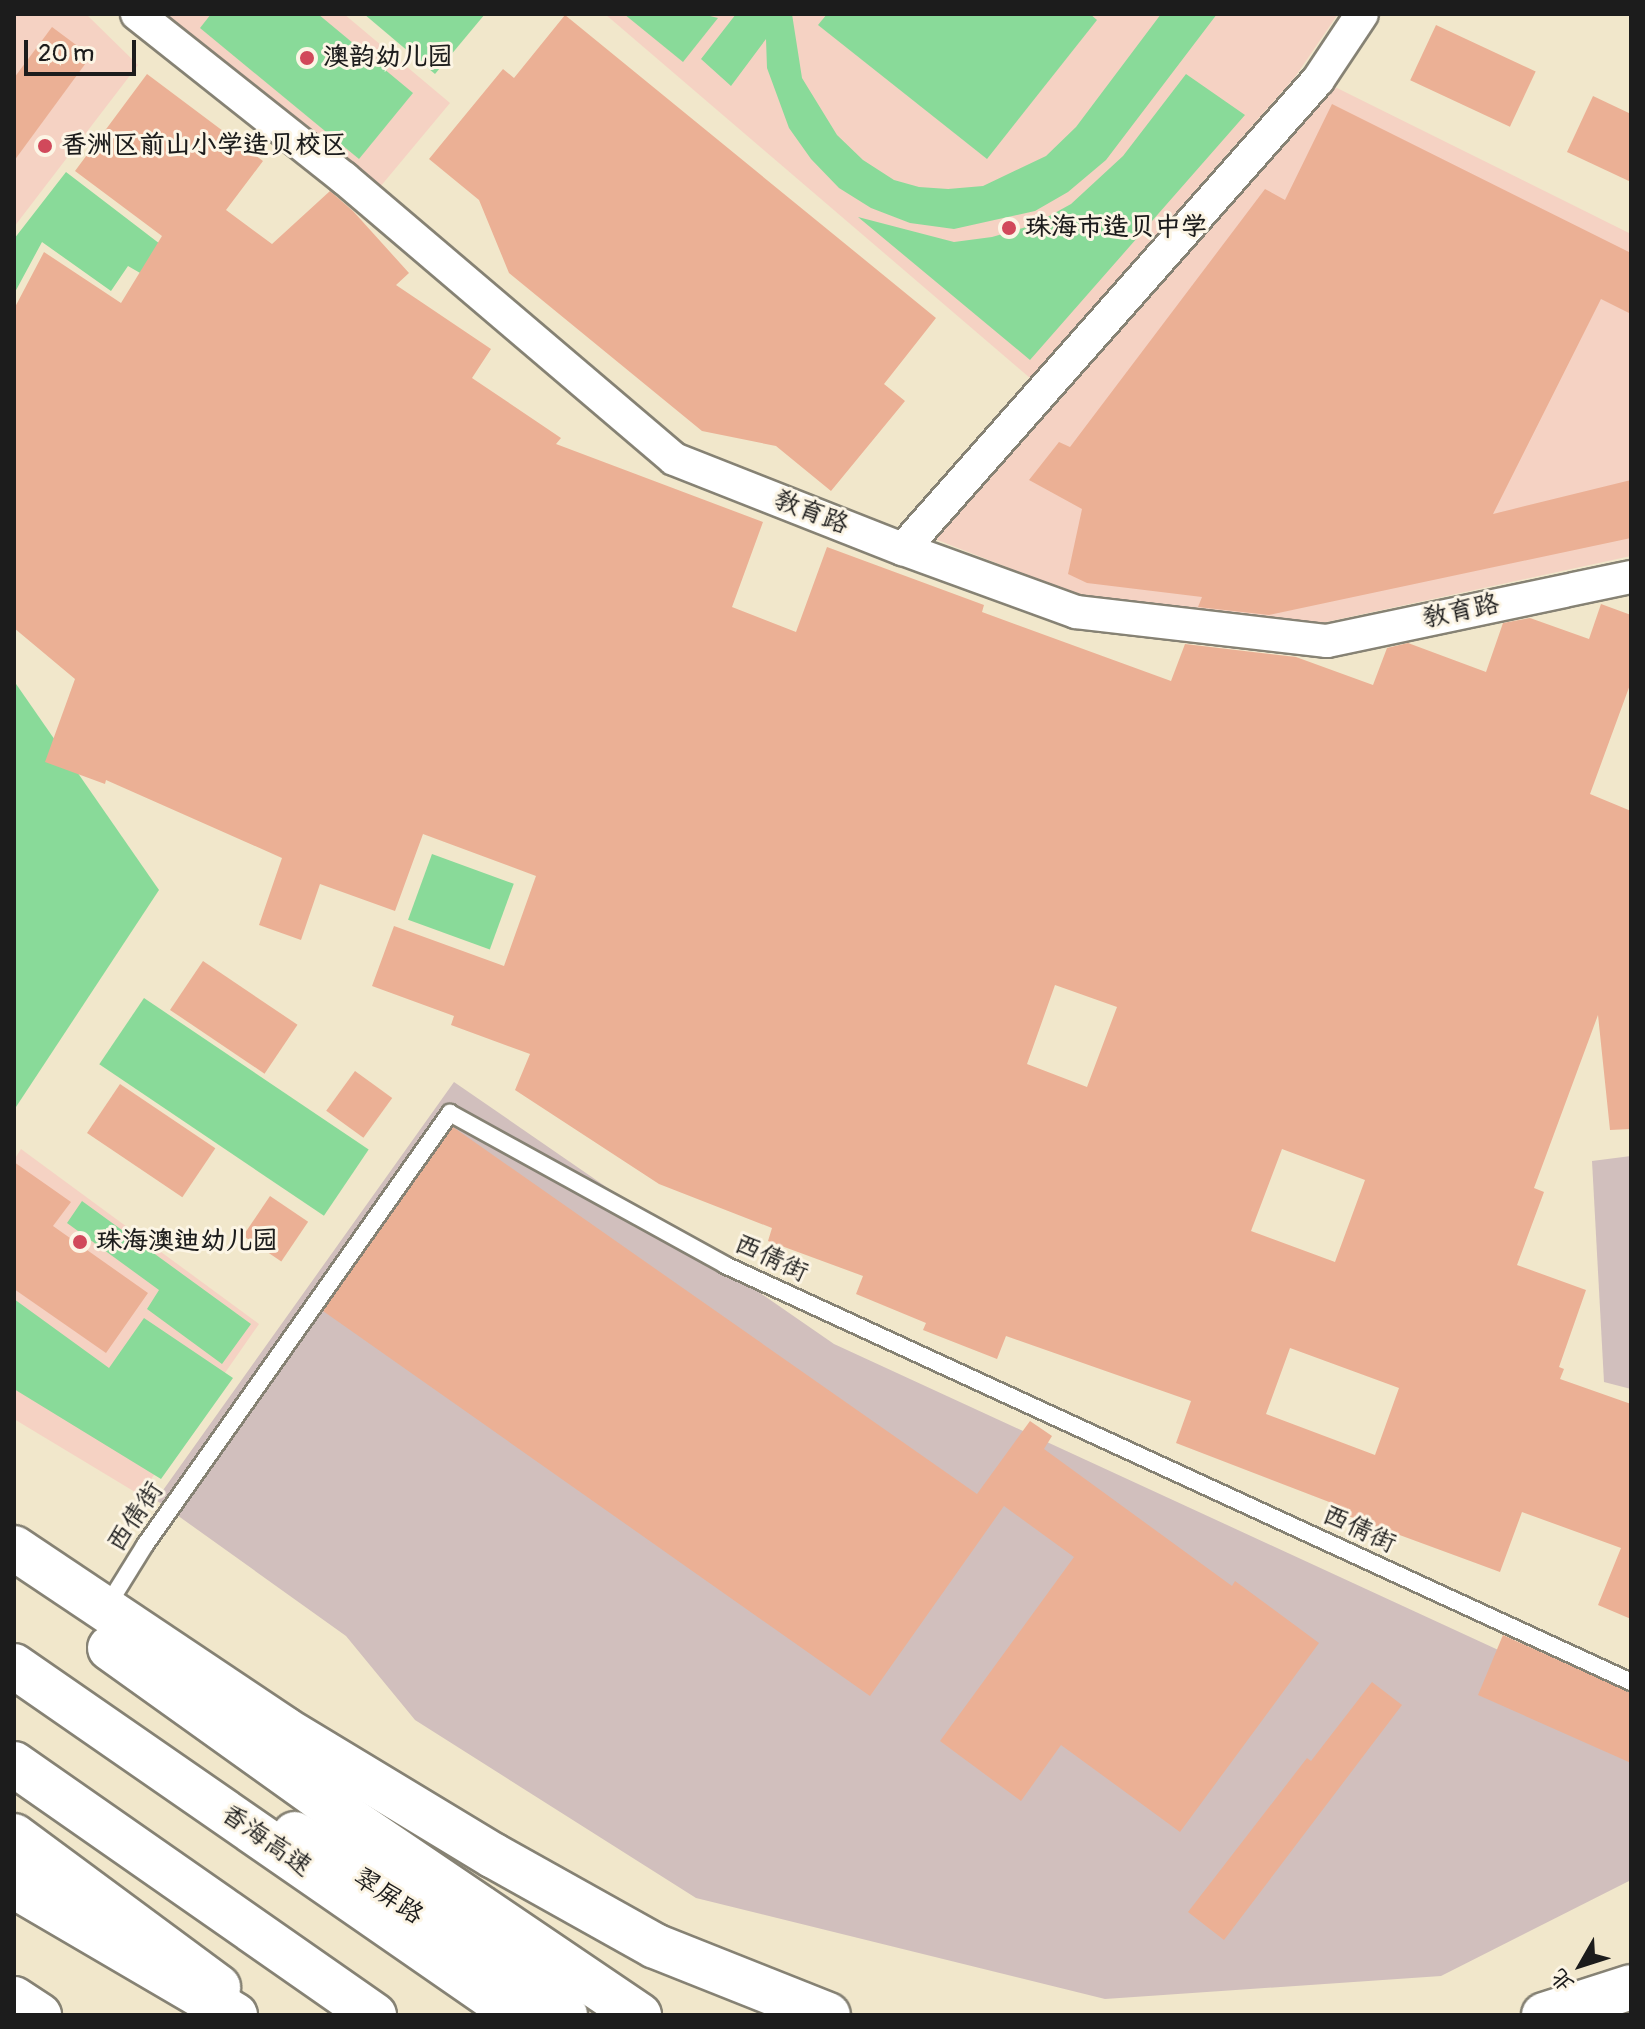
<!DOCTYPE html>
<html>
<head>
<meta charset="utf-8">
<style>
	body { margin:0 }
	#map { position:relative; width:1645px; height:2029px; overflow:hidden; background:#f1e7cb; font-family:Pangolin,"LXGW WenKai TC",sans-serif }
	div>[style] { position:absolute }
	[style*='--x'] { left:calc(var(--x)*1px); top:calc(var(--y)*1px); width:calc(var(--w)*1px); rotate:calc(var(--a)*1deg) }
	.built>* { inset:0; background:#f5d2c3 }
	.industrial>* { inset:0; background:#d1bfbd }
	.green>* { inset:0; background:#89da99; transform-origin:0 0 }
	.building>* { inset:0; background:#ebb095; transform-origin:0 0 }
	.roads { filter:drop-shadow(2px 0 #868274) drop-shadow(-2px 0 #868274) drop-shadow(0 2px #868274) drop-shadow(0 -2px #868274) }
	.lane>* { height:16px; margin:-8px; padding:0 8px; transform-origin:8px; border-radius:8px; background:#fff }
	.street>* { height:32px; margin:-16px; padding:0 16px; transform-origin:16px; border-radius:16px; background:#fff }
	.secondary>* { height:44px; margin:-22px; padding:0 22px; transform-origin:22px; border-radius:22px; background:#fff }
	.highway>* { height:44px; margin:-22px; padding:0 22px; transform-origin:22px; border-radius:22px; background:#fff }
	.dots>* { width:22px; height:22px; translate:-50% -50%; box-sizing:border-box; border:4px solid #fcf5e5; border-radius:50% }
	span { translate:-50% -50%; white-space:nowrap; text-align:center; line-height:1.15; -webkit-text-stroke:6px #fcf5e5; paint-order:stroke }
	.poi-label { font-size:26px; color:#1c1c1c; font-weight:700 }
	.left { translate:0 -50%; text-align:left }
	.street-label { font-size:26px; color:#1c1c1c }
	.frame { position:absolute; inset:0; border:16px solid #1c1c1c; pointer-events:none }
	.north { position:absolute; left:1541px; top:1925px; width:80px; height:80px; -webkit-text-stroke:6px #fcf5e5; paint-order:stroke; rotate:231deg; font-size:22px; font-weight:700; line-height:32px; text-align:center; color:#1c1c1c }
	.north::after { content:''; display:block; margin:auto; width:28px; height:36px; background:#1c1c1c; clip-path:polygon(50% 0,100% 100%,50% 72%,0 100%) }
	.scale { position:absolute; left:24px; top:40px; width:112px; height:36px; box-sizing:border-box; border:4px solid #1c1c1c; border-top:0; padding-left:10px; font-size:24px; line-height:28px; white-space:nowrap; color:#1c1c1c; -webkit-text-stroke:6px #fcf5e5; paint-order:stroke }
</style>
</head>
<body>
<div id="map">
	<div class="built">
		<i style="clip-path:polygon(14px 14px,86px 14px,138px 65px,14px 227px)"></i>
		<i style="clip-path:polygon(161px 14px,344px 14px,450px 103px,380px 187px)"></i>
		<i style="clip-path:polygon(605px 14px,1338px 14px,1295px 77px,1030px 378px)"></i>
		<i style="clip-path:polygon(1335px 87px,1631px 234px,1631px 556px,1317px 624px,1083px 597px,935px 539px)"></i>
		<i style="clip-path:polygon(21px 1149px,259px 1324px,140px 1495px,14px 1419px,14px 1160px)"></i>
	</div>
	<div class="industrial">
		<i style="clip-path:polygon(454px 1082px,834px 1344px,1631px 1711px,1631px 1880px,1441px 1976px,1105px 1999px,696px 1898px,415px 1720px,346px 1636px,156px 1500px)"></i>
		<i style="clip-path:polygon(1631px 1156px,1631px 1389px,1604px 1382px,1592px 1161px)"></i>
	</div>
	<div class="green">
		<i style="clip-path:polygon(211px 14px,318px 14px,413px 93px,359px 159px,200px 28px)"></i>
		<i style="clip-path:polygon(364px 14px,485px 14px,435px 74px)"></i>
		<i style="clip-path:polygon(624px 14px,702px 14px,718px 18px,683px 62px)"></i>
		<i style="clip-path:polygon(736px 14px,792px 14px,802px 78px,837px 135px,863px 160px,894px 180px,919px 187px,948px 189px,983px 186px,1046px 156px,1076px 127px,1161px 14px,1217px 14px,1106px 160px,1068px 192px,1035px 211px,954px 229px,910px 223px,871px 208px,839px 188px,811px 159px,789px 128px,767px 68px,766px 39px,731px 86px,701px 59px)"></i>
		<i style="clip-path:polygon(827px 14px,1090px 14px,1097px 20px,987px 159px,818px 25px)"></i>
		<i style="clip-path:polygon(1186px 74px,1245px 115px,1030px 360px,858px 217px,954px 242px,992px 237px,1033px 225px,1071px 204px,1123px 156px)"></i>
		<i style="clip-path:polygon(66px 172px,194px 270px,180px 296px,128px 266px,111px 291px,42px 242px,14px 294px,14px 239px)"></i>
		<i style="clip-path:polygon(14px 681px,159px 890px,14px 1110px)"></i>
		<i style="left:432px;top:854px;width:87px;height:70px;rotate:20deg"></i>
		<i style="left:144px;top:998px;width:271px;height:80px;rotate:34deg"></i>
		<i style="clip-path:polygon(82px 1201px,251px 1324px,222px 1364px,147px 1309px,159px 1290px,67px 1223px)"></i>
		<i style="clip-path:polygon(14px 1299px,109px 1368px,144px 1318px,233px 1378px,161px 1479px,14px 1389px)"></i>
	</div>
	<div class="building">
		<i style="clip-path:polygon(565px 15px,936px 318px,884px 384px,905px 401px,831px 491px,776px 446px,702px 431px,509px 273px,479px 200px,429px 159px,503px 69px,514px 78px)"></i>
		<i style="left:1436px;top:25px;width:110px;height:61px;rotate:25deg"></i>
		<i style="clip-path:polygon(52px 27px,91px 56px,14px 161px,14px 78px)"></i>
		<i style="clip-path:polygon(evenodd,147px 74px,263px 161px,226px 210px,272px 244px,330px 191px,353px 211px,409px 273px,396px 285px,491px 349px,472px 378px,561px 438px,556px 444px,763px 522px,732px 607px,796px 632px,827px 547px,984px 605px,982px 612px,1171px 681px,1185px 644px,1296px 657px,1373px 685px,1387px 648px,1408px 643px,1486px 672px,1503px 623px,1530px 618px,1589px 639px,1601px 604px,1631px 615px,1631px 682px,1590px 794px,1631px 811px,1631px 1129px,1610px 1130px,1598px 1015px,1534px 1188px,1544px 1192px,1517px 1265px,1586px 1290px,1559px 1367px,1564px 1369px,1560px 1379px,1631px 1404px,1631px 1619px,1598px 1605px,1621px 1548px,1522px 1512px,1500px 1572px,1348px 1516px,1350px 1510px,1176px 1443px,1191px 1401px,1006px 1336px,997px 1359px,923px 1330px,926px 1323px,856px 1294px,863px 1276px,768px 1241px,772px 1228px,659px 1184px,515px 1090px,530px 1054px,451px 1025px,454px 1016px,372px 986px,394px 926px,504px 966px,536px 876px,423px 834px,395px 911px,320px 884px,301px 940px,259px 925px,282px 858px,106px 780px,105px 784px,45px 762px,75px 679px,14px 628px,14px 309px,44px 252px,121px 303px,162px 236px,75px 171px,147px 74px,1055px 985px,1117px 1007px,1087px 1087px,1027px 1064px,1055px 985px,147px 74px,1282px 1149px,1365px 1180px,1335px 1262px,1251px 1231px,1282px 1149px,147px 74px,1290px 1348px,1399px 1388px,1375px 1455px,1266px 1414px,1290px 1348px)"></i>
		<i style="clip-path:polygon(1593px 96px,1631px 114px,1631px 182px,1567px 152px)"></i>
		<i style="clip-path:polygon(1332px 104px,1631px 253px,1631px 314px,1601px 299px,1493px 514px,1631px 480px,1631px 538px,1269px 615px,1198px 607px,1202px 597px,1087px 583px,1068px 574px,1082px 509px,1029px 480px,1059px 442px,1070px 447px,1265px 189px,1285px 200px)"></i>
		<i style="left:203px;top:961px;width:114px;height:59px;rotate:34deg"></i>
		<i style="left:355px;top:1071px;width:46px;height:49px;rotate:36deg"></i>
		<i style="left:120px;top:1084px;width:115px;height:59px;rotate:34deg"></i>
		<i style="clip-path:polygon(453px 1127px,977px 1494px,1030px 1421px,1052px 1436px,1044px 1449px,1232px 1586px,1235px 1581px,1319px 1643px,1180px 1832px,1061px 1745px,1021px 1801px,940px 1741px,1074px 1557px,1004px 1506px,870px 1696px,323px 1311px)"></i>
		<i style="clip-path:polygon(14px 1162px,71px 1202px,53px 1226px,148px 1293px,106px 1353px,14px 1289px)"></i>
		<i style="left:270px;top:1196px;width:46px;height:48px;rotate:34deg"></i>
		<i style="clip-path:polygon(1503px 1635px,1631px 1693px,1631px 1763px,1478px 1695px)"></i>
		<i style="clip-path:polygon(1372px 1682px,1402px 1705px,1224px 1940px,1188px 1912px,1307px 1758px,1311px 1761px)"></i>
	</div>
	<div class="roads">
		<div class="lane">
			<i style="--x:106;--y:1608;--w:74;--a:-58.2"></i>
			<i style="--x:145;--y:1545;--w:529;--a:-54.78"></i>
			<i style="--x:450;--y:1113;--w:314;--a:28.9"></i>
			<i style="--x:725;--y:1265;--w:997;--a:24.71"></i>
		</div>
		<div class="street">
			<i style="--x:137;--y:14;--w:264;--a:38.4"></i>
			<i style="--x:344;--y:178;--w:433;--a:40.4"></i>
			<i style="--x:674;--y:459;--w:246;--a:21.5"></i>
			<i style="--x:903;--y:549;--w:184;--a:20"></i>
			<i style="--x:1076;--y:612;--w:253;--a:6.6"></i>
			<i style="--x:1327;--y:641;--w:311;--a:-11.9"></i>
			<i style="--x:903;--y:549;--w:626;--a:-48.5"></i>
			<i style="--x:1318;--y:80;--w:79;--a:-56.3"></i>
		</div>
		<div class="secondary">
			<i style="--x:295;--y:1834;--w:325;--a:33.8"></i>
			<i style="--x:14;--y:1836;--w:254;--a:36.5"></i>
		</div>
		<div class="highway">
			<i style="--x:14;--y:1548;--w:325;--a:33.8"></i>
			<i style="--x:284;--y:1729;--w:245;--a:31.2"></i>
			<i style="--x:494;--y:1856;--w:184;--a:29.2"></i>
			<i style="--x:655;--y:1946;--w:186;--a:21.7"></i>
			<i style="--x:110;--y:1648;--w:278;--a:35.6"></i>
			<i style="--x:336;--y:1810;--w:366;--a:34.1"></i>
			<i style="--x:14;--y:1666;--w:613;--a:34.7"></i>
			<i style="--x:14;--y:1764;--w:439;--a:34.9"></i>
			<i style="--x:14;--y:1886;--w:256;--a:30.3"></i>
			<i style="--x:14;--y:1999;--w:30;--a:33"></i>
			<i style="--x:1544;--y:2015;--w:91;--a:-17.8"></i>
		</div>
	</div>
	<div class="dots">
		<i style="left:307px;top:58px;background:#d1495b"></i>
		<i style="left:45px;top:146px;background:#d1495b"></i>
		<i style="left:1009px;top:228px;background:#d1495b"></i>
		<i style="left:80px;top:1242px;background:#d1495b"></i>
	</div>
	<div class="poi-label">
		<span class="left" style="left:323px;top:58px">澳韵幼儿园</span>
		<span class="left" style="left:61px;top:146px">香洲区前山小学造贝校区</span>
		<span class="left" style="left:1025px;top:228px">珠海市造贝中学</span>
		<span class="left" style="left:96px;top:1242px">珠海澳迪幼儿园</span>
	</div>
	<div class="street-label">
		<span style="left:811px;top:513px;rotate:21deg">教育路</span>
		<span style="left:1461px;top:612px;rotate:-12deg">教育路</span>
		<span style="left:771px;top:1259px;rotate:25deg">西倩街</span>
		<span style="left:136px;top:1517px;rotate:-56deg">西倩街</span>
		<span style="left:1359px;top:1530px;rotate:25deg">西倩街</span>
		<span style="left:266px;top:1841px;rotate:35deg">香海高速</span>
		<span style="left:388px;top:1897px;rotate:34deg">翠屏路</span>
	</div>
	<div class="frame"></div>
	<div class="north">北</div>
	<div class="scale">20 m</div>
</div>
</body>
</html>
